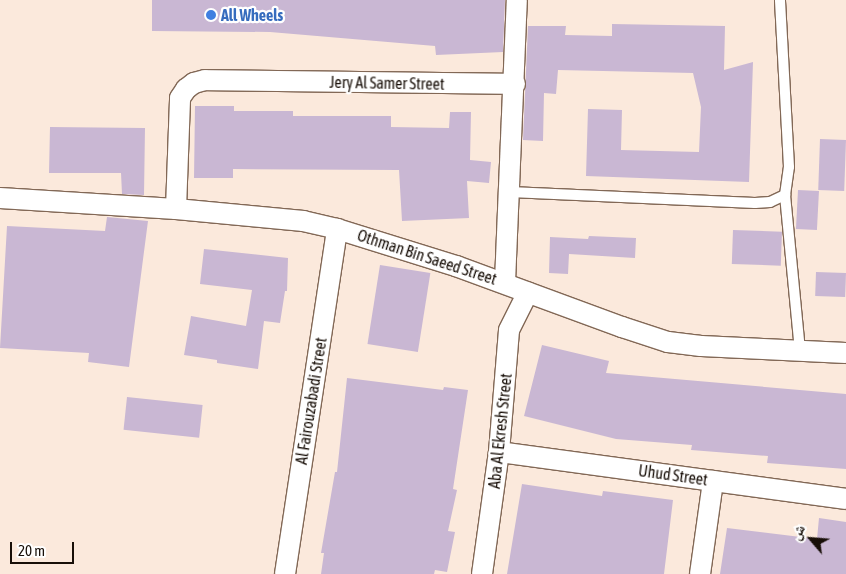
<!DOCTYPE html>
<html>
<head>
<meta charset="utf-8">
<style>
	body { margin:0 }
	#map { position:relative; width:846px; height:574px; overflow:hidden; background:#fbe9dc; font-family:"Asap Condensed","Noto Naskh Arabic",sans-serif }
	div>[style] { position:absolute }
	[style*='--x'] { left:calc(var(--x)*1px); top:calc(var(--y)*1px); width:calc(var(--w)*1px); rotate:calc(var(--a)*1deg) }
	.building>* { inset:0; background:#c9b7d3; transform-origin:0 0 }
	.roads { filter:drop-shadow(1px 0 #826856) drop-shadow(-1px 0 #826856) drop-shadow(0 1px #826856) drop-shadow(0 -1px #826856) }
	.service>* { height:10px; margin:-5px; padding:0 5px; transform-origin:5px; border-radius:5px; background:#fff }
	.minor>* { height:20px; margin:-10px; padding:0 10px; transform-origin:10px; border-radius:10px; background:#fff }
	.dots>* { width:14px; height:14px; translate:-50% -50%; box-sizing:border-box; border:2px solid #fff; border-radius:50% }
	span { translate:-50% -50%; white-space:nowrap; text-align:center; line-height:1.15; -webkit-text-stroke:4.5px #fff; paint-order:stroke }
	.shop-label { font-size:16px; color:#366cbe; font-weight:700 }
	.left { translate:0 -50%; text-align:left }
	.street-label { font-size:16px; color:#180f08 }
	.north { position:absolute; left:786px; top:514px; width:50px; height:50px; -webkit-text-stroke:4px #fff; paint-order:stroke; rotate:297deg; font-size:14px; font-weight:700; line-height:20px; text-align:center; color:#180f08 }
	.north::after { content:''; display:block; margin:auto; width:18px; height:22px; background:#180f08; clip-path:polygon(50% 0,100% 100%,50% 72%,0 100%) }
	.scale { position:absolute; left:10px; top:542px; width:64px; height:22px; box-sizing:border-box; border:2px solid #180f08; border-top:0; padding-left:6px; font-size:15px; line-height:18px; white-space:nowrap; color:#180f08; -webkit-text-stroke:4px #fff; paint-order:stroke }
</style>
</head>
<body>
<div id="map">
	<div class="building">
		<i style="clip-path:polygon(152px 0,505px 0,503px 52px,436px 55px,435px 46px,270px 32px,152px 31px)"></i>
		<i style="clip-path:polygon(612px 24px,725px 26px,724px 70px,753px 62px,749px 182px,586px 176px,588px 109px,622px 110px,621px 150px,699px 152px,701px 107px,693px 73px,558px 70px,556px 94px,544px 93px,543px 141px,523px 140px,528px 26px,566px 26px,565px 35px,612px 36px)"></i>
		<i style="clip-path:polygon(195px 106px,234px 106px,234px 111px,293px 111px,293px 116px,391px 116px,391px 127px,449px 128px,450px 112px,471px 112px,470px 160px,491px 162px,489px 183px,467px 181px,469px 218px,402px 221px,399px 170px,233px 169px,233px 178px,194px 178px)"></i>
		<i style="clip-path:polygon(50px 127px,145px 128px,144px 195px,122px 194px,121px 173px,49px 173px)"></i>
		<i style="left:820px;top:139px;width:26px;height:51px;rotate:2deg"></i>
		<i style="left:798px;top:190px;width:21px;height:39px;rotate:3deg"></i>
		<i style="clip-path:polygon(107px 217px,148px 221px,129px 367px,88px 362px,89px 353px,0 348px,7px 226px,105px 231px)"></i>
		<i style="left:733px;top:230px;width:49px;height:34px;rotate:2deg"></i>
		<i style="clip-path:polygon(589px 236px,636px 238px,635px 258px,569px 254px,568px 274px,549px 273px,550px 237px,588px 239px)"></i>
		<i style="clip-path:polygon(204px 249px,288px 258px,287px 291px,285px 291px,280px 323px,264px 321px,258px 369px,217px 363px,217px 360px,184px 355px,191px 316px,246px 326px,252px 290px,200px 284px)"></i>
		<i style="left:380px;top:265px;width:51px;height:80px;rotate:9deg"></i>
		<i style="left:816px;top:272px;width:30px;height:24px;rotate:2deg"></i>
		<i style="clip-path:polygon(542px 345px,609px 361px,606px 373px,846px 394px,846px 469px,767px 463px,768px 456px,691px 450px,692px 445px,616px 439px,524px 416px)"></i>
		<i style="clip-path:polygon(347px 378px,443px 390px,444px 387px,468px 390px,453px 489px,457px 490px,448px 531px,455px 532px,447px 572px,435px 570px,434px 574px,321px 574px,324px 553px,321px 553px,335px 472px,337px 472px)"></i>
		<i style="left:127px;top:397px;width:76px;height:33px;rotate:6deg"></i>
		<i style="clip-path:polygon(522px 484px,602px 496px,603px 491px,673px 500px,664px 574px,507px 574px)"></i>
		<i style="clip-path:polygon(819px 518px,846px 522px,846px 574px,720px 574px,727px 528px,817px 539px)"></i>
	</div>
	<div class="roads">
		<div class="service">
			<i style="--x:510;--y:192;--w:245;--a:2.6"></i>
			<i style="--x:755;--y:203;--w:15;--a:-4"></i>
			<i style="--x:770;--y:202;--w:17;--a:-25"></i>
			<i style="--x:785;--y:195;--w:28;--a:-82"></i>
			<i style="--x:789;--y:167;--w:167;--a:-93.1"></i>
			<i style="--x:785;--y:195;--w:157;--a:84.5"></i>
		</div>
		<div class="minor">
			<i style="--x:0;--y:198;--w:176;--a:3.6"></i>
			<i style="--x:176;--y:209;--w:128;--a:5.4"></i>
			<i style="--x:303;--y:221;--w:35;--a:13"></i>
			<i style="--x:337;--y:229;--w:125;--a:17.3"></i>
			<i style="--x:456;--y:266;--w:177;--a:20.2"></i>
			<i style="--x:622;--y:327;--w:48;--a:18.1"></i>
			<i style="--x:668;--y:342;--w:33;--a:7"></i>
			<i style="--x:701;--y:346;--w:145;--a:2.8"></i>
			<i style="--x:176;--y:209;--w:111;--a:-87.9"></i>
			<i style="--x:180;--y:98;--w:11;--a:-56"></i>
			<i style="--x:186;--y:89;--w:10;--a:-37"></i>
			<i style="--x:194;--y:83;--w:11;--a:-15"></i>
			<i style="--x:205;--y:80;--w:310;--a:0.7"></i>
			<i style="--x:505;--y:282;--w:282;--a:-87.6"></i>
			<i style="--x:499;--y:452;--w:350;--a:7.7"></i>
			<i style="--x:285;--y:574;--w:349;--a:-81.4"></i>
			<i style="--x:482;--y:574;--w:123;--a:-82.1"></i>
			<i style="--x:499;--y:452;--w:122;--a:-85.3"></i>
			<i style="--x:509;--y:330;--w:42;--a:-63.4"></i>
			<i style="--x:700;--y:574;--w:94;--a:-82"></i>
		</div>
	</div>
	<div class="dots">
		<i style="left:211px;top:15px;background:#3f7fe0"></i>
	</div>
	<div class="shop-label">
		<span class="left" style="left:221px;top:15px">All Wheels</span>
	</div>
	<div class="street-label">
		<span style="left:387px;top:83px;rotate:1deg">Jery Al Samer Street</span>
		<span style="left:427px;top:257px;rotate:18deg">Othman Bin Saeed Street</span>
		<span style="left:311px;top:401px;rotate:-81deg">Al Fairouzabadi Street</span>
		<span style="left:500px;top:431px;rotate:-84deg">Aba Al Ekresh Street</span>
		<span style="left:673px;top:475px;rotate:8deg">Uhud Street</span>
	</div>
	<div class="north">ش</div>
	<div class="scale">20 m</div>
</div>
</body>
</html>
